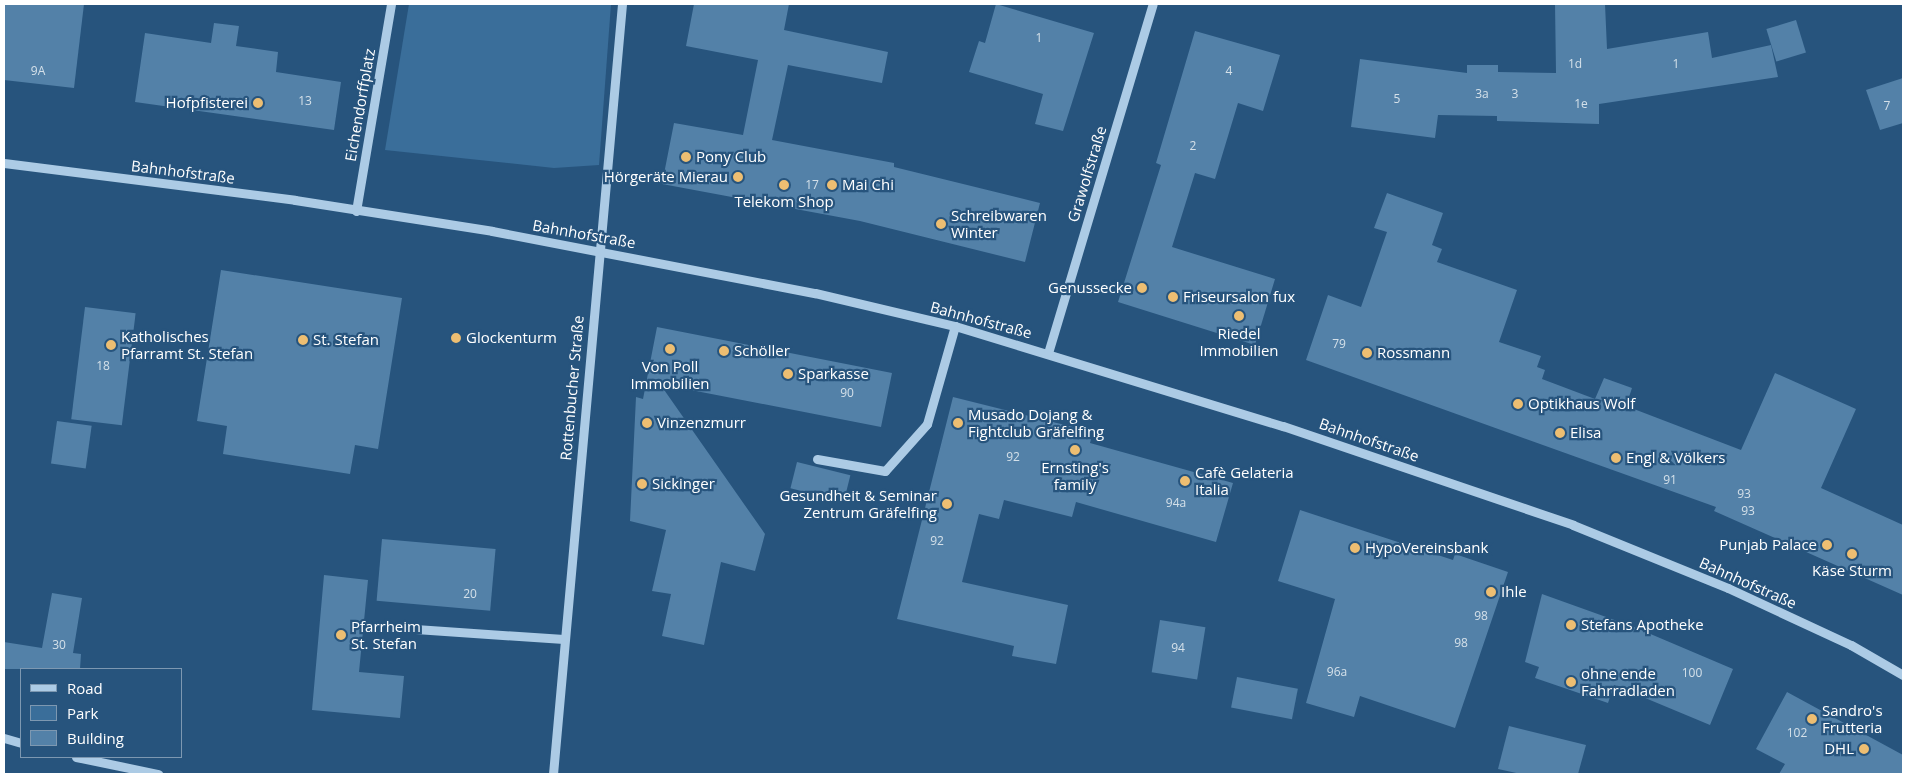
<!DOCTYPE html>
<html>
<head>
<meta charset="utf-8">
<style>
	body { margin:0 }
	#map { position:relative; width:1907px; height:778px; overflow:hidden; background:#27547d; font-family:"Open Sans",sans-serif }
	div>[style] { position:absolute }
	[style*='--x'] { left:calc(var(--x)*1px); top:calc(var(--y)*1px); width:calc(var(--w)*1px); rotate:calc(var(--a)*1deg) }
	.green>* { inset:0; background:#3a6e9a }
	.building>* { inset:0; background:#5381a8; transform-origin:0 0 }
	.minor>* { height:9px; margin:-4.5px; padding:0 4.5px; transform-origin:4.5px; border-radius:4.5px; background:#accbe5 }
	.dots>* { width:14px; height:14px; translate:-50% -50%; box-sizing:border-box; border:2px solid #27547d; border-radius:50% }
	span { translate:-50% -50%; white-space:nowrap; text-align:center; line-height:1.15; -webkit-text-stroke:4.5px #27547d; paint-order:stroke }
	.number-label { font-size:12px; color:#d4e0e9 }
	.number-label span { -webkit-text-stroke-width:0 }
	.poi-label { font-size:15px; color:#fff }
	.right { translate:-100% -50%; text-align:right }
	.left { translate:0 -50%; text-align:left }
	.street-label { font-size:15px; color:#fff }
	.frame { position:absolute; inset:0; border:5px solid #fff; pointer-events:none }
	.legend { position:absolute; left:20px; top:668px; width:162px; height:90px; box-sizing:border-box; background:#27547d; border:1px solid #7d98b1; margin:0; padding:6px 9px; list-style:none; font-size:15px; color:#fff }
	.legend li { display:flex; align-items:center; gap:10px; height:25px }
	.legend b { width:25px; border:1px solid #7d98b1 }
</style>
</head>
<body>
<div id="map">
	<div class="green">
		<i style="clip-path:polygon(409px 4px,611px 4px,599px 165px,554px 168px,385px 150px)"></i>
	</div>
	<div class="building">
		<i style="clip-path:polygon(4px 4px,84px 4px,74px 88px,4px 80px)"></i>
		<i style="clip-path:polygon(694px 4px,789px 4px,784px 30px,888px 52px,882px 83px,788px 65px,772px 140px,894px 163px,894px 167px,1040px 203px,1025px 262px,860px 221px,662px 184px,674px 123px,743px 135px,758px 60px,686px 46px)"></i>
		<i style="clip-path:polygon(996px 4px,1094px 33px,1063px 131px,1035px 124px,1043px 94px,969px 72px,979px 41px,985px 43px)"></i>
		<i style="clip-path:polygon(1555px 4px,1605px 4px,1607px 49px,1708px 32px,1712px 58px,1771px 45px,1778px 77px,1599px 104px,1599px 124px,1497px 121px,1497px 116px,1438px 115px,1435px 138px,1351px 127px,1360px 59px,1467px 73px,1467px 65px,1498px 65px,1498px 72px,1556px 73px)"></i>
		<i style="left:1796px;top:20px;width:34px;height:31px;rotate:73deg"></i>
		<i style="clip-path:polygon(214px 23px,239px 26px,236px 46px,278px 52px,276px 72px,341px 82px,334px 130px,135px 102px,145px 33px,211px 43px)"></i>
		<i style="clip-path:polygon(1195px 31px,1280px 55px,1263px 111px,1238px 103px,1215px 179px,1195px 173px,1172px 247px,1275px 279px,1255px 345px,1118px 302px,1161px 165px,1156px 163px)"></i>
		<i style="clip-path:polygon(1903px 78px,1903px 123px,1880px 130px,1866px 90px)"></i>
		<i style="clip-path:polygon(1387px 193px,1443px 213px,1432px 245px,1442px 249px,1437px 262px,1517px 290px,1499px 342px,1541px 356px,1537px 367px,1545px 370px,1542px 379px,1595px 399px,1604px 378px,1632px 388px,1626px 406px,1741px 450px,1775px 373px,1856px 409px,1821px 488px,1903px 525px,1903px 595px,1714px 511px,1716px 507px,1306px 360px,1328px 295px,1361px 307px,1387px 232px,1374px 228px)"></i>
		<i style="clip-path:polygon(221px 270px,402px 298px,378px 449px,355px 445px,350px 474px,223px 454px,227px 426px,197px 421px)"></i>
		<i style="left:85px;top:307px;width:51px;height:113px;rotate:7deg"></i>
		<i style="clip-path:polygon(657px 327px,892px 373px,881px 427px,660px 384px,765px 534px,755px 571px,721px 562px,704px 645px,662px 636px,671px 594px,652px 591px,666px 530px,630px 521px,636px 397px,643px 399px)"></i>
		<i style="clip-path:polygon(953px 397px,1093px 432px,1090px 443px,1233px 483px,1216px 542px,1076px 502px,1072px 517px,1004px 500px,999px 519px,979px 514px,962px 582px,1068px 605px,1056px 664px,1012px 656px,1014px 646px,897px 619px)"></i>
		<i style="left:57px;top:421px;width:35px;height:43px;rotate:8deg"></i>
		<i style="left:797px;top:462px;width:55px;height:27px;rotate:14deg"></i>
		<i style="clip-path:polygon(1300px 510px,1453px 560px,1455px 554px,1508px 572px,1455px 728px,1360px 696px,1354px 717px,1306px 703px,1335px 599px,1278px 581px)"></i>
		<i style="left:382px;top:539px;width:114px;height:62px;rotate:5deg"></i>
		<i style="clip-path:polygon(324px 575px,368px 580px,359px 672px,404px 676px,400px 718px,312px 710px)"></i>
		<i style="clip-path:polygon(52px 593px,82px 598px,73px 653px,81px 654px,80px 669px,4px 669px,4px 642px,42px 648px)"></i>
		<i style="clip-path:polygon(1542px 594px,1634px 627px,1733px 669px,1710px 725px,1614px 685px,1608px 703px,1535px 678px,1539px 667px,1525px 662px)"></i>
		<i style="left:1160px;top:620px;width:46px;height:53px;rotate:9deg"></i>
		<i style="left:1237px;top:677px;width:62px;height:31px;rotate:11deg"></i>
		<i style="clip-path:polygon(1787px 692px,1903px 755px,1903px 774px,1779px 774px,1785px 764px,1756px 749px)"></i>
		<i style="clip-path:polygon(1509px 726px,1586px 745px,1578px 774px,1521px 774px,1498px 769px)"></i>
	</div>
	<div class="minor">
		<i style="--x:4;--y:163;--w:293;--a:7.2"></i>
		<i style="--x:295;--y:200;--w:199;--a:8.9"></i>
		<i style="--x:492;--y:231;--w:329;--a:10.9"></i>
		<i style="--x:815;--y:293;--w:144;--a:13.3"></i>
		<i style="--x:955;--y:326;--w:343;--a:17"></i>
		<i style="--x:1283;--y:426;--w:306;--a:18.8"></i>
		<i style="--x:1573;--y:525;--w:167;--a:22.1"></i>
		<i style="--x:1728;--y:588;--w:136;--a:24.9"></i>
		<i style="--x:1851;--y:645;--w:60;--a:30"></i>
		<i style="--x:356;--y:211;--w:210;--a:-80.4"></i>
		<i style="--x:1048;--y:353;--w:364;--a:-73.3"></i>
		<i style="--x:817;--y:459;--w:69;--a:10"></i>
		<i style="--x:885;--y:471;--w:63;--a:-48.2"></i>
		<i style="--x:927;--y:424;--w:102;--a:-74.1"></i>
		<i style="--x:401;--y:628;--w:163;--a:3.9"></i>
		<i style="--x:4;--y:738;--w:18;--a:16"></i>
		<i style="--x:76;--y:757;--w:84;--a:11.7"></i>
		<i style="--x:553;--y:774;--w:773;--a:-84.88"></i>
	</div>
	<div class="dots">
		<i style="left:258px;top:103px;background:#edbe72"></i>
		<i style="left:686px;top:157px;background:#edbe72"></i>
		<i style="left:738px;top:177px;background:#edbe72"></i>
		<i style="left:784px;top:185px;background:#edbe72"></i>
		<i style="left:832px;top:185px;background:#edbe72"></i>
		<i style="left:941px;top:224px;background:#edbe72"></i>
		<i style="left:1142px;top:288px;background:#edbe72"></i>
		<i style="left:1173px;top:297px;background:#edbe72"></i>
		<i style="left:1239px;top:316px;background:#edbe72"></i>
		<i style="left:456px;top:338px;background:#edbe72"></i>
		<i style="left:303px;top:340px;background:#edbe72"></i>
		<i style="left:111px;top:345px;background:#edbe72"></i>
		<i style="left:670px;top:349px;background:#edbe72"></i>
		<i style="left:724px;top:351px;background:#edbe72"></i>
		<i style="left:1367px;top:353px;background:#edbe72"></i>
		<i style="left:788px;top:374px;background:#edbe72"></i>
		<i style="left:1518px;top:404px;background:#edbe72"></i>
		<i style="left:647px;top:423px;background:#edbe72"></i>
		<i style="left:958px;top:423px;background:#edbe72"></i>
		<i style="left:1560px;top:433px;background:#edbe72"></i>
		<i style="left:1075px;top:450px;background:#edbe72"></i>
		<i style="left:1616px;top:458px;background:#edbe72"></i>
		<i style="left:1185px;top:481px;background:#edbe72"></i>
		<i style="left:642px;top:484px;background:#edbe72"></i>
		<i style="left:947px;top:504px;background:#edbe72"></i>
		<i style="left:1827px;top:545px;background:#edbe72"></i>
		<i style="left:1355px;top:548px;background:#edbe72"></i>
		<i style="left:1852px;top:554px;background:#edbe72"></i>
		<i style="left:1491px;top:592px;background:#edbe72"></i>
		<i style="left:1571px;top:625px;background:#edbe72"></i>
		<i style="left:341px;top:635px;background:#edbe72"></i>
		<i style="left:1571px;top:682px;background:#edbe72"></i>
		<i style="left:1812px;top:719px;background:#edbe72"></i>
		<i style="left:1864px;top:749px;background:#edbe72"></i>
	</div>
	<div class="number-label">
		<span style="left:1039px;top:38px">1</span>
		<span style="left:1575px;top:64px">1d</span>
		<span style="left:1676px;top:64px">1</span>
		<span style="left:38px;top:71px">9A</span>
		<span style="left:1229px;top:71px">4</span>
		<span style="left:1482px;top:94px">3a</span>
		<span style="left:1515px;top:94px">3</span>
		<span style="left:1397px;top:99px">5</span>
		<span style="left:305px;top:101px">13</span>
		<span style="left:1581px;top:104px">1e</span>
		<span style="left:1887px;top:106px">7</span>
		<span style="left:1193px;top:146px">2</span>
		<span style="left:812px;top:185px">17</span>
		<span style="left:1339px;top:344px">79</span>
		<span style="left:103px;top:366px">18</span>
		<span style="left:847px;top:393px">90</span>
		<span style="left:1013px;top:457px">92</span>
		<span style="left:1670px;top:480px">91</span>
		<span style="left:1744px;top:494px">93</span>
		<span style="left:1176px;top:503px">94a</span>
		<span style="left:1748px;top:511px">93</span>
		<span style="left:937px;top:541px">92</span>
		<span style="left:470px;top:594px">20</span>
		<span style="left:1481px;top:616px">98</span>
		<span style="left:1461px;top:643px">98</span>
		<span style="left:59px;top:645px">30</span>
		<span style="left:1178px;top:648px">94</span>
		<span style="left:1337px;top:672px">96a</span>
		<span style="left:1692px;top:673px">100</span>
		<span style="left:1797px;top:733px">102</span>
	</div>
	<div class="poi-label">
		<span class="right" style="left:248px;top:103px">Hofpfisterei</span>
		<span class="left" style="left:696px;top:157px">Pony Club</span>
		<span class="right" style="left:728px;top:177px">Hörgeräte Mierau</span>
		<span class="left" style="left:842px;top:185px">Mai Chi</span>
		<span style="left:784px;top:202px">Telekom Shop</span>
		<span class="left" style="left:951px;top:224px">Schreibwaren<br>Winter</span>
		<span class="right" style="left:1132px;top:288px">Genussecke</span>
		<span class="left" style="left:1183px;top:297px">Friseursalon fux</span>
		<span style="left:1239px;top:342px">Riedel<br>Immobilien</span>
		<span class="left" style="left:121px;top:345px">Katholisches<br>Pfarramt St. Stefan</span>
		<span class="left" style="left:466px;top:338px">Glockenturm</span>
		<span class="left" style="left:313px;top:340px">St. Stefan</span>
		<span class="left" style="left:734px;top:351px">Schöller</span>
		<span class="left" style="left:1377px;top:353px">Rossmann</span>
		<span style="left:670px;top:375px">Von Poll<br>Immobilien</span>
		<span class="left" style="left:798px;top:374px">Sparkasse</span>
		<span class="left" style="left:1528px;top:404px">Optikhaus Wolf</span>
		<span class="left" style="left:968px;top:423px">Musado Dojang &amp;<br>Fightclub Gräfelfing</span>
		<span class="left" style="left:657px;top:423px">Vinzenzmurr</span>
		<span class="left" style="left:1570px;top:433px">Elisa</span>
		<span class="left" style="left:1626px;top:458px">Engl &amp; Völkers</span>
		<span style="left:1075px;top:476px">Ernsting's<br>family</span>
		<span class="left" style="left:1195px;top:481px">Cafè Gelateria<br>Italia</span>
		<span class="left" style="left:652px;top:484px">Sickinger</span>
		<span class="right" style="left:937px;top:504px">Gesundheit &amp; Seminar<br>Zentrum Gräfelfing</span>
		<span class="right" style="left:1817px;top:545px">Punjab Palace</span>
		<span class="left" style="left:1365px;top:548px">HypoVereinsbank</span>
		<span style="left:1852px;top:571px">Käse Sturm</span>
		<span class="left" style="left:1501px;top:592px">Ihle</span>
		<span class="left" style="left:1581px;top:625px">Stefans Apotheke</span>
		<span class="left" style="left:351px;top:635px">Pfarrheim<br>St. Stefan</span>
		<span class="left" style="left:1581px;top:682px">ohne ende<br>Fahrradladen</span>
		<span class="left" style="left:1822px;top:719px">Sandro's<br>Frutteria</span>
		<span class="right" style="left:1854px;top:749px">DHL</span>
	</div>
	<div class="street-label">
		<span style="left:360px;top:105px;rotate:-80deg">Eichendorffplatz</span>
		<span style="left:183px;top:172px;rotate:7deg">Bahnhofstraße</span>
		<span style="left:1087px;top:174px;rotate:-73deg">Grawolfstraße</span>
		<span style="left:584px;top:234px;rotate:10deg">Bahnhofstraße</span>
		<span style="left:981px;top:320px;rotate:15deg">Bahnhofstraße</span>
		<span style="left:572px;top:388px;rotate:-85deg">Rottenbucher Straße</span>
		<span style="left:1369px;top:440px;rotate:19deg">Bahnhofstraße</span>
		<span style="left:1748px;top:583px;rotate:24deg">Bahnhofstraße</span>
	</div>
	<div class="frame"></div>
	<ul class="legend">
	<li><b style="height:6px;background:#accbe5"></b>Road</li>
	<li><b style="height:14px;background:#3a6e9a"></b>Park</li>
	<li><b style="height:14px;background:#5381a8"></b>Building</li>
	</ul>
</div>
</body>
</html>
